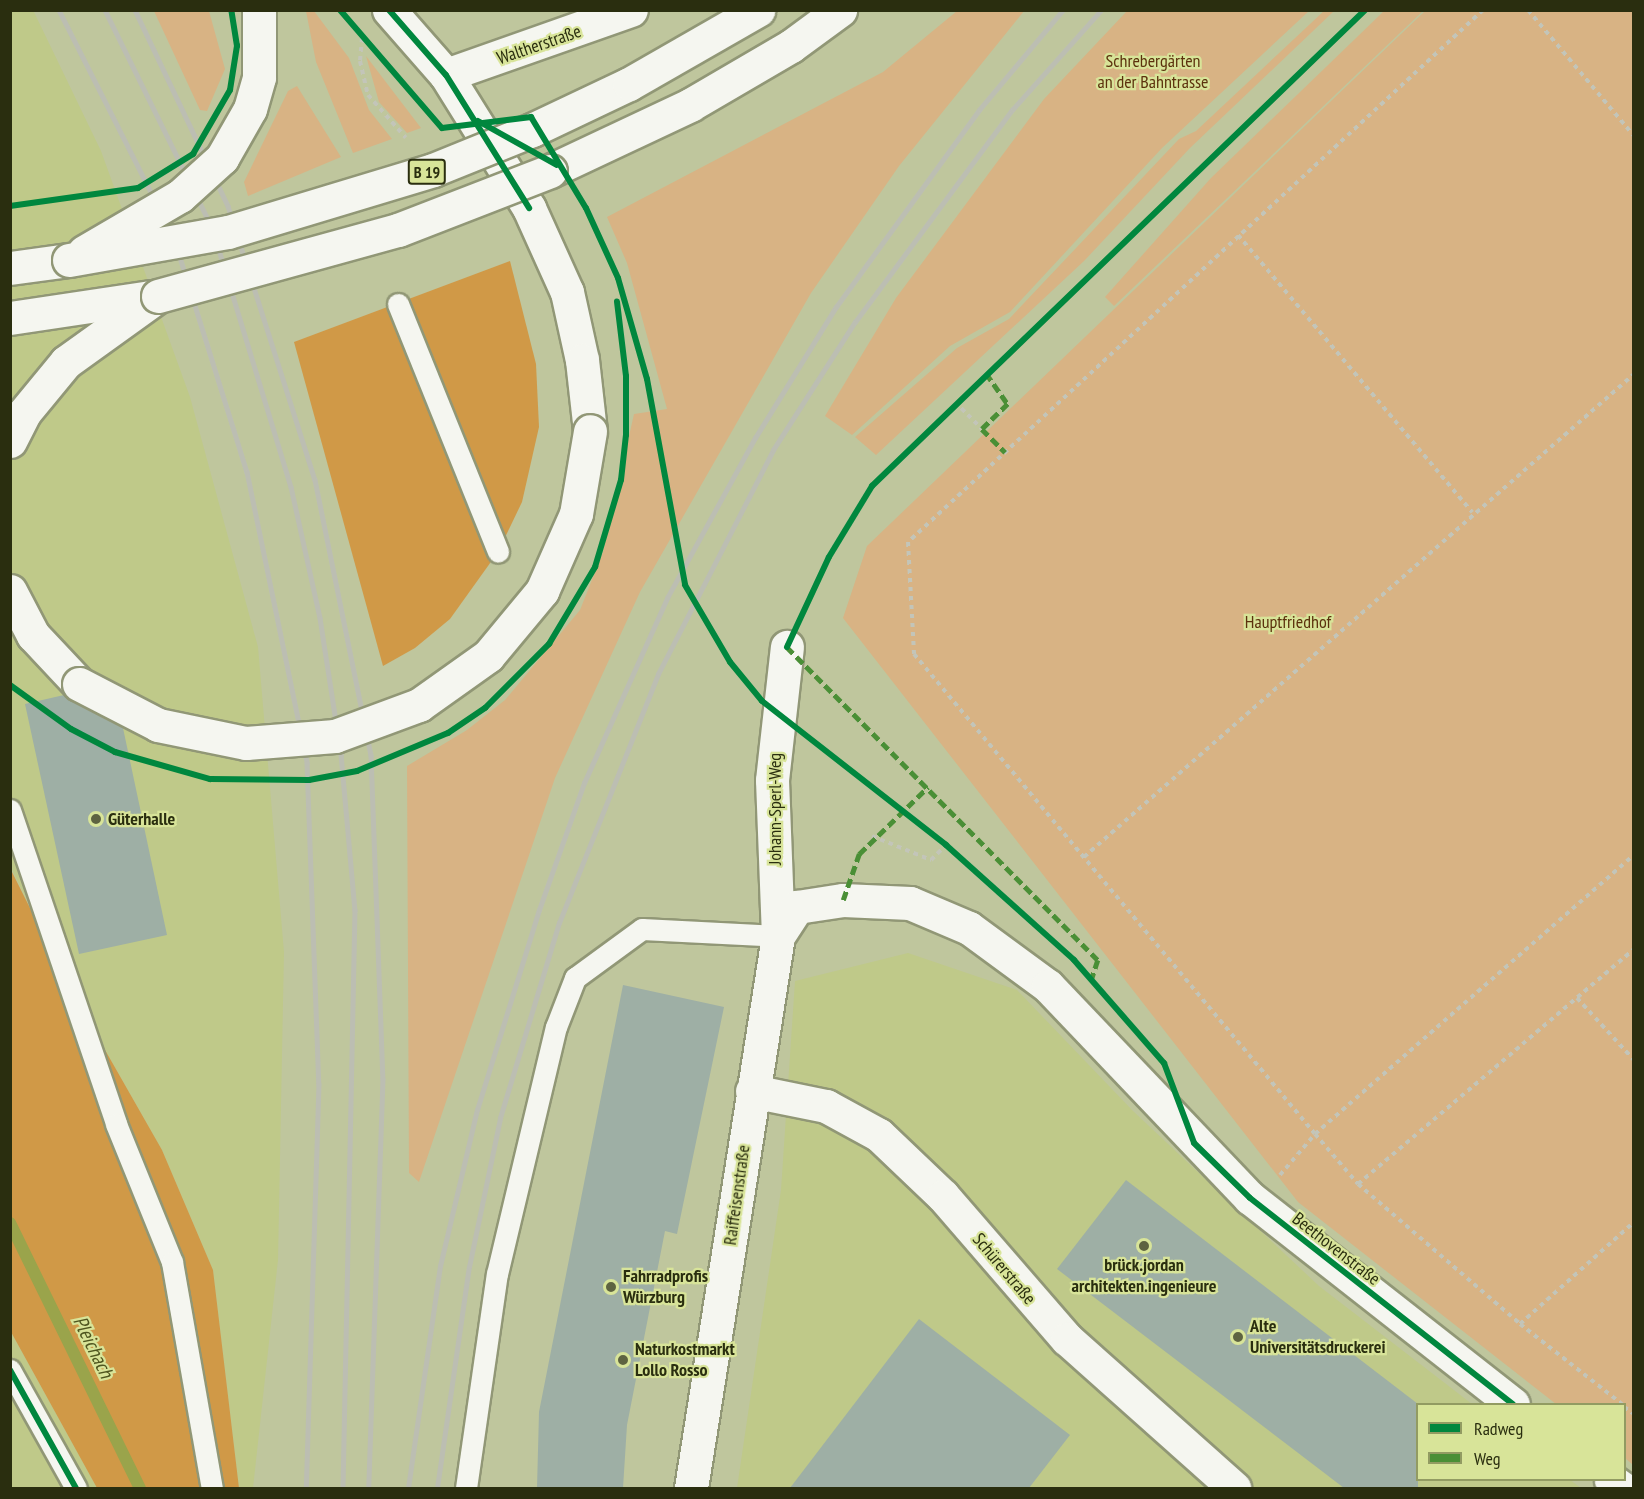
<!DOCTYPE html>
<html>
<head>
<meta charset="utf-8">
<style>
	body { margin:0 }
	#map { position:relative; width:1644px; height:1499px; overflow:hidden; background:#bfc69d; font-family:"PT Sans Narrow",sans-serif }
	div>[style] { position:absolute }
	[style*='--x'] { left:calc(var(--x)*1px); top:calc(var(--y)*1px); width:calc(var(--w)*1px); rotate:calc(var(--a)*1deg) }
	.built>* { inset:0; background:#bfc989 }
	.green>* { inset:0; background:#d8b384 }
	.forest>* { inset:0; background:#d09947 }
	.stream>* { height:12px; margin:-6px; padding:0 6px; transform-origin:6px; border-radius:6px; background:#9aa44b }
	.building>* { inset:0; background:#9eafa5 }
	.path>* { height:4px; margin-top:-2px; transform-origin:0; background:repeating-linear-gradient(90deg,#c3c5b9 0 4.5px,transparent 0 9px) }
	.roads { filter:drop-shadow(2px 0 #919776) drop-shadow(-2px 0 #919776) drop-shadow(0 2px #919776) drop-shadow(0 -2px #919776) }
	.lane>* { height:21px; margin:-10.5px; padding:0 10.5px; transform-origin:10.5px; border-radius:10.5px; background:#f5f6f0 }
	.street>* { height:33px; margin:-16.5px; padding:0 16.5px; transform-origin:16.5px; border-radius:16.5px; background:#f5f6f0 }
	.secondary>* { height:33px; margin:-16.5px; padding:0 16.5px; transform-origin:16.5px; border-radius:16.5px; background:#f5f6f0 }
	.highway>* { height:33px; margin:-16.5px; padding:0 16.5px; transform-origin:16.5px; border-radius:16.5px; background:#f5f6f0 }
	.rail>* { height:4.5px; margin:-2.25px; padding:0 2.25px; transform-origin:2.25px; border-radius:2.25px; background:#bcbeb2 }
	.bridges { filter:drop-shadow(2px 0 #919776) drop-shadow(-2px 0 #919776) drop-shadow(0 2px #919776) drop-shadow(0 -2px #919776) }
	.highway-bridge>* { height:33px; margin:-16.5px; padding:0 16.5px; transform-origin:16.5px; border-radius:16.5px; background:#f5f6f0 }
	.quiet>* { height:4.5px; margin-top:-2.25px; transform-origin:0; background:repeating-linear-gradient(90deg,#4a8f36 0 9px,transparent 0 13.5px) }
	.cycleway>* { height:6px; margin:-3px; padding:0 3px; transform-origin:3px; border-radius:3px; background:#00873e }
	.dots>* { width:16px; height:16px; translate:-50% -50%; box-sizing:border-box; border:3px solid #d8e499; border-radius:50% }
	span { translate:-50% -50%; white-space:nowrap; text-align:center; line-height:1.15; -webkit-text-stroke:4.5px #d8e499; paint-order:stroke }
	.shield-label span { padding:2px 4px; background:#d8e499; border:2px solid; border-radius:4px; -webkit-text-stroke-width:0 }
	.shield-label { font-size:16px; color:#2a2e0f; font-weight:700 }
	.street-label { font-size:18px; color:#2a2e0f }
	.park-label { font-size:18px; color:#5c310d }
	.poi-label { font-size:18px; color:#2a2e0f; font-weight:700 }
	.left { translate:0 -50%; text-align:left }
	.water-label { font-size:20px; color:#4f561f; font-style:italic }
	.frame { position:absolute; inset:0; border:12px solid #2a2e0f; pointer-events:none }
	.legend { position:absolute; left:1416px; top:1403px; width:210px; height:78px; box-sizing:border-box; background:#d8e499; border:2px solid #929b62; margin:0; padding:8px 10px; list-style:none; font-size:18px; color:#2a2e0f }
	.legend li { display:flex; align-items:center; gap:12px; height:30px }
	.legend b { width:30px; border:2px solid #929b62 }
</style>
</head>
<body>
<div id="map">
	<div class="built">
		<i style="clip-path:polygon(33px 10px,101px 151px,190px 397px,258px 647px,284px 952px,278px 1260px,253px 1488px,239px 1488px,213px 1270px,162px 1150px,72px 992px,11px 868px,10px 11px)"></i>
		<i style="clip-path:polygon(908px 953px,1017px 990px,1133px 1111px,1319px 1286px,1472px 1404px,1418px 1404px,1418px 1480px,1570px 1480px,1581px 1488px,737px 1488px,781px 1190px,795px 981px)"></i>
		<i style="clip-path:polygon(11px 1332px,97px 1488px,11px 1488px)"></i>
	</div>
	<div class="green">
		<i style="clip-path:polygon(1325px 10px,1334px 11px,1190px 148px,1084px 261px,876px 455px,855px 437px,957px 348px,1009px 319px,1179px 139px,1196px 131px)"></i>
		<i style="clip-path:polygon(154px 11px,209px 11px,225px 69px,207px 111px,200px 110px)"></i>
		<i style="clip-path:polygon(306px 11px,314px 11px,349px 58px,369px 110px,392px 139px,353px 153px,316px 62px)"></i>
		<i style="clip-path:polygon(957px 11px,1024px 11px,899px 166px,811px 293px,640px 592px,555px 778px,419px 1182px,409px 1173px,407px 766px,467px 730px,505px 700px,580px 610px,603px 552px,634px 414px,667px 409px,627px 263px,607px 217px,883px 72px)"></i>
		<i style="clip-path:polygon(1127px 11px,1309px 11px,1162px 148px,1010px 312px,950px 346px,852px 435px,825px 416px,896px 298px,1044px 99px)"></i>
		<i style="clip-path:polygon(1384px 11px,1423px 11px,1114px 306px,1105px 297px,1211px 178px)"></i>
		<i style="clip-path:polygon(1425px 11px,1633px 11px,1633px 1465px,1625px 1458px,1624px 1404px,1556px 1404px,1298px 1202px,843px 618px,867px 546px)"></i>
		<i style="clip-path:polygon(366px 56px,421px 128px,407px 133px,379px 102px)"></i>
		<i style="clip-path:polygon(297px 86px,341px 157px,248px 196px,244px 182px,288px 91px)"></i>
	</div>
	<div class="forest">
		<i style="clip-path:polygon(510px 261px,536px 364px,539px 427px,522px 502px,498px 552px,450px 619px,415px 648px,383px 666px,294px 342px)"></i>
		<i style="clip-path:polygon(10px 868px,72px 992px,162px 1150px,213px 1270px,239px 1488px,97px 1488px,11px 1332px)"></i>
	</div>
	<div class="stream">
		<i style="--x:10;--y:1223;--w:295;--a:63.9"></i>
	</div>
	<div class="building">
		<i style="clip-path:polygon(64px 695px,123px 728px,167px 935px,79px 954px,25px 704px)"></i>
		<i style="clip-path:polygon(623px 985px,724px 1007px,677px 1234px,665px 1231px,627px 1425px,623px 1488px,537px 1488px,539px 1412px)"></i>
		<i style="clip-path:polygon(1126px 1180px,1418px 1404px,1418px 1488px,1344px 1488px,1057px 1269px)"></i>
		<i style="clip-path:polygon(919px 1319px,1070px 1435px,1029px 1488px,790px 1488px)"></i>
	</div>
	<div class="path">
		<i style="--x:1483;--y:10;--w:783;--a:137.22"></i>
		<i style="--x:908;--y:542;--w:112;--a:86.9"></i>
		<i style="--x:914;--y:654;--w:625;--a:50.12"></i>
		<i style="--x:1315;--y:1134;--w:424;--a:-41.2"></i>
		<i style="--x:1528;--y:10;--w:165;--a:49.9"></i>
		<i style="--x:362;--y:38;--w:23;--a:95"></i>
		<i style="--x:360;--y:61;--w:35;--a:77"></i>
		<i style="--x:368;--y:95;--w:57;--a:48.5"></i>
		<i style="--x:1238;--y:235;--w:363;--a:49.8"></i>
		<i style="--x:955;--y:402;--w:38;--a:45"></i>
		<i style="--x:872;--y:836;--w:64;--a:22.1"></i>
		<i style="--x:931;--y:860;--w:21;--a:-45"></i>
		<i style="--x:1084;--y:857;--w:732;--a:-41.29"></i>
		<i style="--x:1577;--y:998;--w:84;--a:47.4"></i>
		<i style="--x:1280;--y:1175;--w:54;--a:-49.5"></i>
		<i style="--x:1315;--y:1134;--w:66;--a:49.3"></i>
		<i style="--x:1358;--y:1184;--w:214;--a:40.8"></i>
		<i style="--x:1520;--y:1324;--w:130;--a:38.1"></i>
		<i style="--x:1358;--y:1184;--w:362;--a:-40.4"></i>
		<i style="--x:1520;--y:1324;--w:153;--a:-41.8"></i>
		<i style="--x:1624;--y:1407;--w:12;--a:35"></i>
	</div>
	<div class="roads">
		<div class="lane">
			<i style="--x:398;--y:304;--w:267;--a:68"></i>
			<i style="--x:10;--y:810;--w:331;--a:71.3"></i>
			<i style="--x:116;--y:1124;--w:149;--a:67.9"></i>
			<i style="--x:172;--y:1262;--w:230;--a:80"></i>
			<i style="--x:10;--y:1370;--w:135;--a:60.8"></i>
			<i style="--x:466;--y:1488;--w:216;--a:-81.8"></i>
			<i style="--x:497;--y:1274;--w:254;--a:-76.6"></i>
			<i style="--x:556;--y:1027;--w:53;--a:-68.8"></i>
			<i style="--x:575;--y:978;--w:83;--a:-36.2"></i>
			<i style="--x:642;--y:929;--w:136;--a:2.9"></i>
		</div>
		<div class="street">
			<i style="--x:778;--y:936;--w:156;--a:-92.2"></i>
			<i style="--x:772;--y:780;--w:134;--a:-83.6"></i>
			<i style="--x:752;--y:1091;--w:76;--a:11.5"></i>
			<i style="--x:826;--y:1106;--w:60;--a:28.7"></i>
			<i style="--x:879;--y:1135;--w:88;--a:43.6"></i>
			<i style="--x:943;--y:1196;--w:189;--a:49.1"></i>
			<i style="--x:1067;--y:1339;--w:224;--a:41.7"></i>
			<i style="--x:1611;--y:1480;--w:14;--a:36"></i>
			<i style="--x:691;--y:1488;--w:559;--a:-81.04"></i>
			<i style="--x:778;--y:936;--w:35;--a:-57"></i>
			<i style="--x:797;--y:907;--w:47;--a:-8.7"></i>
			<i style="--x:843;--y:900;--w:67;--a:2.6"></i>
			<i style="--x:910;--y:903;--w:64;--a:23"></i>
			<i style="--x:969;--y:928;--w:98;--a:36.3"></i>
			<i style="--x:1048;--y:986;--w:293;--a:46.4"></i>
			<i style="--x:1250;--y:1198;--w:334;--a:38.1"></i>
		</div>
		<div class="secondary">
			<i style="--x:389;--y:10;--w:86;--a:48.8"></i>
			<i style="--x:446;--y:75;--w:196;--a:-19.4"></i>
		</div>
		<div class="highway">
			<i style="--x:446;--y:75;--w:157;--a:58"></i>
			<i style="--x:529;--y:208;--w:92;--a:65.7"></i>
			<i style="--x:567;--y:292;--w:70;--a:77.6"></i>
			<i style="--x:582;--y:360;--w:71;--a:83.6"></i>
			<i style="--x:550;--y:171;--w:155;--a:-25.2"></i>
			<i style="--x:690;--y:105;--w:117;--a:-30.3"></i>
			<i style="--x:791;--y:46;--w:61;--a:-36.3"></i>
			<i style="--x:10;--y:268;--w:60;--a:-7.7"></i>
			<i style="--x:10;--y:318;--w:142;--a:-8.5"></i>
			<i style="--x:10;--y:441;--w:31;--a:-63"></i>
			<i style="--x:24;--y:413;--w:66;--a:-50.5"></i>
			<i style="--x:66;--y:362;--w:113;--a:-35.7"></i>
			<i style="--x:10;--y:591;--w:50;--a:62.4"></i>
			<i style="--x:33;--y:635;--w:67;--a:46.8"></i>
		</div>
	</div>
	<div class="rail">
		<i style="--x:59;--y:10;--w:255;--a:63.2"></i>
		<i style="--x:174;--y:238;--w:245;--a:72.7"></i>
		<i style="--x:247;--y:472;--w:297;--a:78.3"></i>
		<i style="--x:307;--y:763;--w:321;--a:87.9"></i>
		<i style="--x:319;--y:1084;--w:404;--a:91.8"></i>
		<i style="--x:105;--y:10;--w:242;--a:63.8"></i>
		<i style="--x:212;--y:227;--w:272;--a:73.1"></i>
		<i style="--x:291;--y:487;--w:134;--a:77.5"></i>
		<i style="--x:320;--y:618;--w:138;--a:81.2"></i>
		<i style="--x:341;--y:754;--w:157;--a:84.9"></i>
		<i style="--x:355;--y:910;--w:578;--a:91.19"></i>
		<i style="--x:135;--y:10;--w:217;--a:64.6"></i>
		<i style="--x:228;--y:206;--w:287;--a:72.4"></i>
		<i style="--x:315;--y:480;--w:281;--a:78.5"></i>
		<i style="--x:371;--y:755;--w:324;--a:87.9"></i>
		<i style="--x:383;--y:1079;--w:409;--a:92"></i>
		<i style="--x:408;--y:1488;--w:224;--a:-81.8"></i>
		<i style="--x:440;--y:1266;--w:160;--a:-76.7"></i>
		<i style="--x:477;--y:1110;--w:209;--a:-72.8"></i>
		<i style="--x:539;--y:910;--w:135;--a:-70.5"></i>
		<i style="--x:584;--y:783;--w:203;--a:-65.8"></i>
		<i style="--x:667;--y:598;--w:183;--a:-61.2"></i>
		<i style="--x:755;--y:438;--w:154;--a:-58.3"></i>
		<i style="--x:836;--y:307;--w:243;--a:-54"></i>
		<i style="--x:979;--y:110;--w:131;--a:-50"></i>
		<i style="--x:437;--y:1488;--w:223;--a:-81.8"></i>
		<i style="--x:469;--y:1267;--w:152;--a:-78.2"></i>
		<i style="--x:500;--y:1118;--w:204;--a:-73.2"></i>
		<i style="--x:559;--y:923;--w:268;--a:-68.3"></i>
		<i style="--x:658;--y:674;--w:252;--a:-62.8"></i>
		<i style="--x:773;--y:450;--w:152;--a:-57.4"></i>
		<i style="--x:855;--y:322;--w:264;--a:-53.5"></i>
		<i style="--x:1012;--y:110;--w:134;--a:-48.3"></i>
	</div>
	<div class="bridges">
		<div class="highway-bridge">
			<i style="--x:84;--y:252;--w:111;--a:-30.3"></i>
			<i style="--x:180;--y:196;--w:57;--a:-42.1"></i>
			<i style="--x:222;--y:158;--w:56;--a:-60.3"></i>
			<i style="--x:250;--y:109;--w:33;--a:-74"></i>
			<i style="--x:259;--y:77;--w:67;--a:-90"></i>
			<i style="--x:69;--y:260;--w:161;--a:-10"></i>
			<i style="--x:228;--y:232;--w:214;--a:-16.8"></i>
			<i style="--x:433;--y:170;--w:107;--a:-22"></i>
			<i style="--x:532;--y:130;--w:107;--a:-25.4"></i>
			<i style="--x:629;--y:84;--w:149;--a:-29.8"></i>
			<i style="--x:158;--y:296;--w:249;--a:-15.4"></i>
			<i style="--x:398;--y:230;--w:163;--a:-21.2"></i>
			<i style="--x:79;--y:684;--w:89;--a:27.4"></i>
			<i style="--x:158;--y:725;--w:90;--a:11.6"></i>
			<i style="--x:246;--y:743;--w:89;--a:-4.5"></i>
			<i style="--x:335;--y:736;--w:90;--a:-20.3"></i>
			<i style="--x:419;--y:705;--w:85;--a:-35.4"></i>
			<i style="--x:488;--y:656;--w:85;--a:-50.3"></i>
			<i style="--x:542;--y:591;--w:84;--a:-66.2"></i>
			<i style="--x:576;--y:514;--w:84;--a:-80.4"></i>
		</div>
	</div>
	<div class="quiet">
		<i style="--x:986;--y:373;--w:38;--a:55"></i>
		<i style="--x:1008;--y:404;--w:36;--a:136"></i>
		<i style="--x:982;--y:429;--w:33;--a:45"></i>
		<i style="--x:789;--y:643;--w:4;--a:117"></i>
		<i style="--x:787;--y:647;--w:441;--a:45.2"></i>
		<i style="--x:1098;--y:960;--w:20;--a:108"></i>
		<i style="--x:843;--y:900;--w:49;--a:-70.8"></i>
		<i style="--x:859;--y:854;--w:96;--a:-44.2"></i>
	</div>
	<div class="cycleway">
		<i style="--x:340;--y:10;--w:156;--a:49.2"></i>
		<i style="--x:442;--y:128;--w:90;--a:-7"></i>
		<i style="--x:531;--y:117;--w:106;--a:58.9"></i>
		<i style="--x:586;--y:208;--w:77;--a:65.4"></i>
		<i style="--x:618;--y:278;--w:105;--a:74"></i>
		<i style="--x:647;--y:379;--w:209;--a:79.5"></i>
		<i style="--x:685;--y:585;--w:89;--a:59.7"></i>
		<i style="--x:730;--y:662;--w:50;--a:50.6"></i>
		<i style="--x:762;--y:701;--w:234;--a:38"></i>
		<i style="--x:946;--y:845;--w:172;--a:41.9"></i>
		<i style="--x:1074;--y:960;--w:137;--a:48.9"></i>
		<i style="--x:1164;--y:1063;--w:85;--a:69.4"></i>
		<i style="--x:1194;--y:1143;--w:78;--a:44.5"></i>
		<i style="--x:1250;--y:1198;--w:334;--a:38.1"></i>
		<i style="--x:389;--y:10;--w:86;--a:48.8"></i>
		<i style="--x:446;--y:75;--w:157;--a:58"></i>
		<i style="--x:478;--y:121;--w:90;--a:29.1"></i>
		<i style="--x:10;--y:206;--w:129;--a:-8"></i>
		<i style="--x:138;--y:188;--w:65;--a:-31.7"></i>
		<i style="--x:193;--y:154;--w:74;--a:-60"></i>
		<i style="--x:230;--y:90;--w:45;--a:-81"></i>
		<i style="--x:237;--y:46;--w:36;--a:-99"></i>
		<i style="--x:787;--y:647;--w:99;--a:-65"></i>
		<i style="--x:829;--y:557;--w:83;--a:-58.8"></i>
		<i style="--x:872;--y:486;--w:685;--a:-43.99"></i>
		<i style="--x:10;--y:685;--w:75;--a:35.8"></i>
		<i style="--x:71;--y:729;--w:50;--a:27.6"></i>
		<i style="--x:115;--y:752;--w:99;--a:15.9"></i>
		<i style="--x:210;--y:779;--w:99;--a:0.6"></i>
		<i style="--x:309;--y:780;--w:49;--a:-10.6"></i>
		<i style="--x:357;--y:771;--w:99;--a:-22.7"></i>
		<i style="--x:448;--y:733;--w:45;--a:-34"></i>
		<i style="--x:485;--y:708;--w:91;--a:-45"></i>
		<i style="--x:549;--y:644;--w:90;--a:-59.1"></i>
		<i style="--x:595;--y:567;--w:91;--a:-73.4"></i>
		<i style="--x:621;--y:480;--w:45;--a:-83.7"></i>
		<i style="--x:626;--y:435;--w:59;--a:-90"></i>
		<i style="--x:626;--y:376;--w:75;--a:-96.9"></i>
		<i style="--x:10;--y:1370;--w:135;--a:60.8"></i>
	</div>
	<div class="dots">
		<i style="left:96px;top:819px;background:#5e6341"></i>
		<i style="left:1144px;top:1246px;background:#5e6341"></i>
		<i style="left:611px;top:1287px;background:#5e6341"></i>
		<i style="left:1238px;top:1337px;background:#5e6341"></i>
		<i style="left:623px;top:1360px;background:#5e6341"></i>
	</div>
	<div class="shield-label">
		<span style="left:427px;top:172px">B 19</span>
	</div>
	<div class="street-label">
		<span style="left:539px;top:45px;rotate:-19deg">Waltherstraße</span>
		<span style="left:775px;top:809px;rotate:-90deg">Johann-Sperl-Weg</span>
		<span style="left:737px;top:1195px;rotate:-82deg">Raiffeisenstraße</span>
		<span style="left:1336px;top:1249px;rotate:38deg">Beethovenstraße</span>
		<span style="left:1004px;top:1269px;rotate:50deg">Schürerstraße</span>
	</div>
	<div class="park-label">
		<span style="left:1153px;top:72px">Schrebergärten<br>an der Bahntrasse</span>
		<span style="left:1288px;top:622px">Hauptfriedhof</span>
	</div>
	<div class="poi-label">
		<span class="left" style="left:108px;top:819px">Güterhalle</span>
		<span style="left:1144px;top:1276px">brück.jordan<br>architekten.ingenieure</span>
		<span class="left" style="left:623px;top:1287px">Fahrradprofis<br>Würzburg</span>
		<span class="left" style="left:1250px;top:1337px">Alte<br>Universitätsdruckerei</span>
		<span class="left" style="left:635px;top:1360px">Naturkostmarkt<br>Lollo Rosso</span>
	</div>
	<div class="water-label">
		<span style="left:93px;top:1347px;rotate:64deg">Pleichach</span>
	</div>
	<div class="frame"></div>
	<ul class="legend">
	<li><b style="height:8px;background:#00873e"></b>Radweg</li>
	<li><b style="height:8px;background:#4a8f36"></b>Weg</li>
	</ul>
</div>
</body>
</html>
